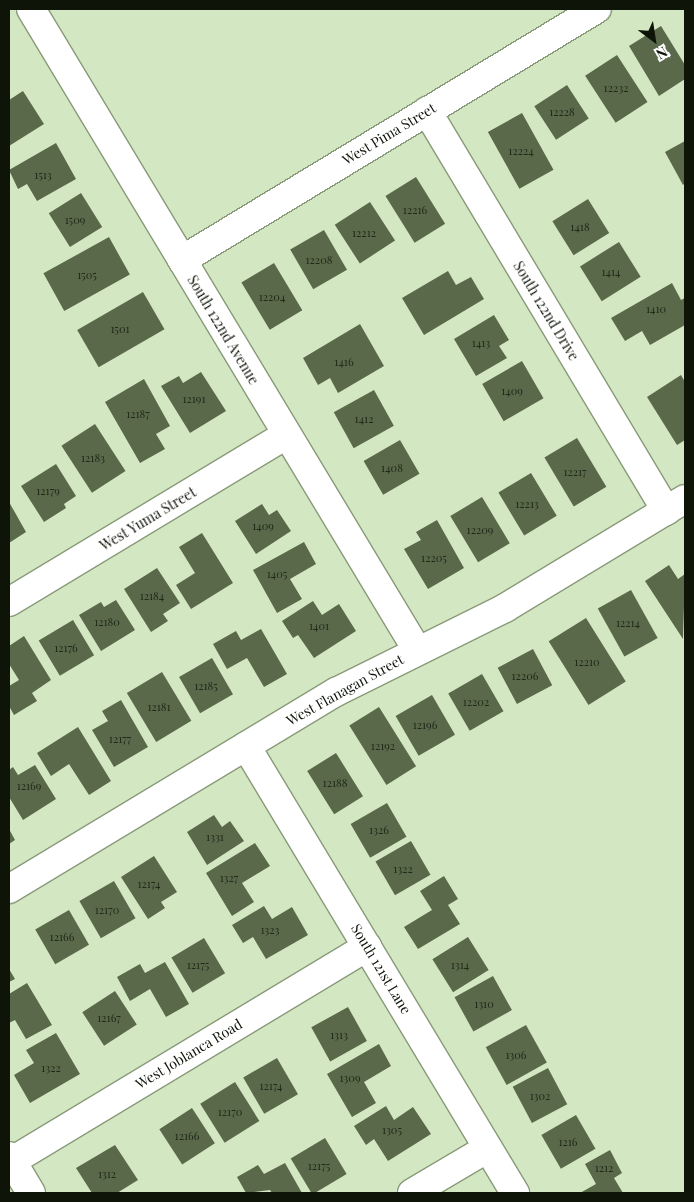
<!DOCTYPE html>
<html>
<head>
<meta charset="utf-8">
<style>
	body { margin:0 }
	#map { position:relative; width:694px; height:1202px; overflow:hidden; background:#d4e7c3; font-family:"Playfair Display",serif }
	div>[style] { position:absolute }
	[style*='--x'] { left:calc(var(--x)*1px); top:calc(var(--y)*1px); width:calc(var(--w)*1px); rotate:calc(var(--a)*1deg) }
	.building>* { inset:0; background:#59694a; transform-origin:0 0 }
	.roads { filter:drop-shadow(1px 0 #889a79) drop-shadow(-1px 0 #889a79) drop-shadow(0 1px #889a79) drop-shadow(0 -1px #889a79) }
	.minor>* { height:28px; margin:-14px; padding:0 14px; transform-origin:14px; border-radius:14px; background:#fff }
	span { translate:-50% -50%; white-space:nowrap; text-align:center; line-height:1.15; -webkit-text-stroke:4px #fff; paint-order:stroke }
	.number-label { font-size:11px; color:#212918 }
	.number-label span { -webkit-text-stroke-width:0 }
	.street-label { font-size:14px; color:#0e1408 }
	.frame { position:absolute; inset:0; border:10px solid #0e1408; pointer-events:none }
	.north { position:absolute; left:629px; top:15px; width:50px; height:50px; -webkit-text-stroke:4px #fff; paint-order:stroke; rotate:149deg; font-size:14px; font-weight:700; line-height:20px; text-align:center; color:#0e1408 }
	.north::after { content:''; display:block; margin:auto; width:18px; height:22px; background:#0e1408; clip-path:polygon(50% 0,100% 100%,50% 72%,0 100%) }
</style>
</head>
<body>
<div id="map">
	<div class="building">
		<i style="clip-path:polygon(661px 26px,685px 65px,685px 79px,659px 96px,629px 46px)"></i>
		<i style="left:617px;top:55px;width:56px;height:38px;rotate:57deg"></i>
		<i style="left:567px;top:85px;width:40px;height:39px;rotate:57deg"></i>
		<i style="clip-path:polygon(23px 91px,44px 124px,9px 146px,9px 100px)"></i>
		<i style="left:522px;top:113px;width:65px;height:39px;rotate:61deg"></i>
		<i style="clip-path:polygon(685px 141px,685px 183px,683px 185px,665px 152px)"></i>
		<i style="clip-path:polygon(56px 143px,76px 179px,37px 201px,27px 184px,18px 189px,9px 170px)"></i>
		<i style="left:416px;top:177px;width:55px;height:36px;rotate:58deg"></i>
		<i style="left:81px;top:193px;width:40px;height:38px;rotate:58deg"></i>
		<i style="left:588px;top:199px;width:40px;height:42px;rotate:58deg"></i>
		<i style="left:370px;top:202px;width:46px;height:42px;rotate:57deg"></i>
		<i style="left:324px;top:230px;width:46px;height:39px;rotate:60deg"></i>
		<i style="left:109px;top:237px;width:43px;height:75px;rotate:61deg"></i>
		<i style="left:619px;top:242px;width:41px;height:46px;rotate:58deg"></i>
		<i style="left:274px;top:263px;width:55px;height:38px;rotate:59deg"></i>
		<i style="clip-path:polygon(448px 271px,456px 285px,471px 277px,484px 299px,424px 335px,402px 298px)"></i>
		<i style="clip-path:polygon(672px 283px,681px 300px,685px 298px,685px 325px,650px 345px,642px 331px,625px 341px,611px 318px)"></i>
		<i style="left:143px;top:292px;width:43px;height:76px;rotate:60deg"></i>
		<i style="clip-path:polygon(494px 315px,509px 340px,499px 346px,507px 358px,476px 376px,454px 339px)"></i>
		<i style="clip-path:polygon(360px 324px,384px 366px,338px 393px,330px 378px,318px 385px,303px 358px)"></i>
		<i style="left:522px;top:361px;width:43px;height:46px;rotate:60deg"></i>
		<i style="clip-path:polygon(201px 372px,226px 411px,190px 433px,161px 386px,179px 376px,183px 383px)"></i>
		<i style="clip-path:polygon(681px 375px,685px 382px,685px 440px,677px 445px,647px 397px)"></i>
		<i style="clip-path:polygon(144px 379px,170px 426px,156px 434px,165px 449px,140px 463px,105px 402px)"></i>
		<i style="left:374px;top:390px;width:41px;height:46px;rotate:61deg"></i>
		<i style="left:95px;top:424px;width:56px;height:40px;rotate:57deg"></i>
		<i style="left:577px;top:438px;width:57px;height:38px;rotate:59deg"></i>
		<i style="left:400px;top:440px;width:39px;height:42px;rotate:60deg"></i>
		<i style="clip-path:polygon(56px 464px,76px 496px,64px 504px,66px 508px,44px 522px,21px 486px)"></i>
		<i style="left:531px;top:473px;width:50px;height:38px;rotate:59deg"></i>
		<i style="left:482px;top:497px;width:54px;height:37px;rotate:59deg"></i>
		<i style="clip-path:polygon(9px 502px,26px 532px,9px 543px)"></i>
		<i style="clip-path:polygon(262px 504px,269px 515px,277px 510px,291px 531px,256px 554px,235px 521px)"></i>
		<i style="clip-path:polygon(437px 520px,464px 568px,428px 589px,404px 549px,421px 540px,416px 532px)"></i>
		<i style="clip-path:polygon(202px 533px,233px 583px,191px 609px,176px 585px,195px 573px,179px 547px)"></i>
		<i style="clip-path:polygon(304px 542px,316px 564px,290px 579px,302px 599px,277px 613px,253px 570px)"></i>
		<i style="clip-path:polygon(669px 565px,678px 579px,685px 574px,683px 639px,645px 581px)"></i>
		<i style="clip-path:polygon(157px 568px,180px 603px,163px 614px,168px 621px,151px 632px,124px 589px)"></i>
		<i style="left:631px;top:590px;width:55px;height:38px;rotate:61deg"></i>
		<i style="clip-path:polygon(116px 600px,135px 630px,101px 651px,79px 615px,101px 602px,104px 607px)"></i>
		<i style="clip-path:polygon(313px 601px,322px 615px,339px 604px,356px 631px,314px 658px,298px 635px,293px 638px,282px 621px)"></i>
		<i style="left:586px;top:618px;width:75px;height:44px;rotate:58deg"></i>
		<i style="left:73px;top:620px;width:41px;height:40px;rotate:59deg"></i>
		<i style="clip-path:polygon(261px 629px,287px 674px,264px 687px,247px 658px,227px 669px,213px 644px,236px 631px,241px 640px)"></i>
		<i style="clip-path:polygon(24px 636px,51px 680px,32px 693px,37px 701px,14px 715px,9px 706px,9px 686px,19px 680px,9px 664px,9px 646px)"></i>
		<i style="left:533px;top:649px;width:41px;height:40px;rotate:62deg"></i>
		<i style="left:212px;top:658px;width:42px;height:38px;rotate:60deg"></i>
		<i style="left:162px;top:672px;width:57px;height:41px;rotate:59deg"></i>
		<i style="left:482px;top:674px;width:43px;height:39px;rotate:60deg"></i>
		<i style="left:432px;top:695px;width:46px;height:42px;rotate:60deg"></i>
		<i style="clip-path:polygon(121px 700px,148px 747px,114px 767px,92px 730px,108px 721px,102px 711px)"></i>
		<i style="left:379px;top:707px;width:70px;height:35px;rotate:58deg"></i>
		<i style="clip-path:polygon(78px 727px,111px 781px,89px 795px,69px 764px,51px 776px,37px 753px)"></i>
		<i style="left:336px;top:753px;width:51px;height:34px;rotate:58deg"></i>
		<i style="clip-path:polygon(35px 765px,56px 799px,23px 820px,9px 797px,9px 770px,13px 767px,18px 775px)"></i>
		<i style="left:387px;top:803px;width:39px;height:42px;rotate:60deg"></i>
		<i style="clip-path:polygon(214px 815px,222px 827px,230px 821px,244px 841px,207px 865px,187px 832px)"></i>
		<i style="clip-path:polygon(9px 829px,15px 840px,9px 844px)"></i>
		<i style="left:411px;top:841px;width:39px;height:41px;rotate:60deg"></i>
		<i style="clip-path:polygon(255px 843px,270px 866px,242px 883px,254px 902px,232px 916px,206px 873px)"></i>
		<i style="clip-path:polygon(154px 856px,177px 892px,161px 902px,165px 908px,148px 919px,121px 877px)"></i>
		<i style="clip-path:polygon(444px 876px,458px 899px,448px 905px,460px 924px,418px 949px,404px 927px,432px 910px,420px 891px)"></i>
		<i style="left:114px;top:881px;width:43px;height:40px;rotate:60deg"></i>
		<i style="clip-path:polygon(264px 906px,272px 919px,292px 907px,308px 935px,266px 959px,253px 937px,243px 943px,232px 925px)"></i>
		<i style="left:69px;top:910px;width:40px;height:39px;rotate:60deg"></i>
		<i style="left:468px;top:937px;width:39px;height:42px;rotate:58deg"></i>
		<i style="left:204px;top:938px;width:41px;height:38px;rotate:59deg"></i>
		<i style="clip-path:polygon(165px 962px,189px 1004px,166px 1017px,150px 989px,130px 1001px,117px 977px,140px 964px,145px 973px)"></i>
		<i style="clip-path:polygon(9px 969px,15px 979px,9px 982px)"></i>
		<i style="left:493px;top:976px;width:39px;height:44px;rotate:61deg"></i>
		<i style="clip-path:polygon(27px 983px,52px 1025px,26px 1039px,15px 1020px,9px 1023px,9px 994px)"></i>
		<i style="left:115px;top:991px;width:40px;height:39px;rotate:57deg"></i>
		<i style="left:348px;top:1007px;width:39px;height:42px;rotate:61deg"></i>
		<i style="left:526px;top:1025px;width:43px;height:46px;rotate:61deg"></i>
		<i style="clip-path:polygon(56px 1033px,80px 1074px,30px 1103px,14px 1075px,34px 1063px,26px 1050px)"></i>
		<i style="clip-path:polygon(379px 1044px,391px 1066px,364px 1082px,376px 1103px,352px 1117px,327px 1074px)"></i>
		<i style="left:277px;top:1058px;width:42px;height:39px;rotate:60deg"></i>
		<i style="left:548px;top:1068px;width:41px;height:40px;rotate:62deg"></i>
		<i style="left:235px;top:1082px;width:46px;height:41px;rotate:58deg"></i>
		<i style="clip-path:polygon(386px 1106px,394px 1120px,413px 1107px,431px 1134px,388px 1161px,374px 1139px,366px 1145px,354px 1126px)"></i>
		<i style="left:192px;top:1108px;width:42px;height:39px;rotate:57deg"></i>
		<i style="left:576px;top:1115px;width:39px;height:40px;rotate:60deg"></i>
		<i style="left:325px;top:1138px;width:42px;height:40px;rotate:59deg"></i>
		<i style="clip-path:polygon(115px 1145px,138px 1180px,117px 1193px,92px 1193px,76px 1168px)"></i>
		<i style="clip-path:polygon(610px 1150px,622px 1173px,614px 1178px,623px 1193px,580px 1193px,596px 1184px,585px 1164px)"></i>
		<i style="clip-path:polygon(285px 1163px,302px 1193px,272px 1193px,270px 1190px,246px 1193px,237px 1177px,258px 1165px,264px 1174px)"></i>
	</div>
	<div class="roads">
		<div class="minor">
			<i style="--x:31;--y:9;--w:748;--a:58.94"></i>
			<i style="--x:427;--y:111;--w:466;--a:59.1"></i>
			<i style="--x:182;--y:260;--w:485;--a:-31.2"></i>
			<i style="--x:9;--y:602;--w:323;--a:-31.1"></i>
			<i style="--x:246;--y:746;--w:522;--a:58.96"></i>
			<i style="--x:9;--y:889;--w:382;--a:-31.1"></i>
			<i style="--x:336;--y:692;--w:189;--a:-26.4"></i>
			<i style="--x:505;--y:608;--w:210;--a:-31.2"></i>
			<i style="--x:9;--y:1156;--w:43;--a:59.3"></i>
			<i style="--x:12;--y:1161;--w:415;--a:-31.1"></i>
			<i style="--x:412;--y:1193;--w:88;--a:-30.6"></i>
		</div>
	</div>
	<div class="number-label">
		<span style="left:616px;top:88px">12232</span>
		<span style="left:562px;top:112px">12228</span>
		<span style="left:521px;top:151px">12224</span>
		<span style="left:43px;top:175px">1513</span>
		<span style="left:415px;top:210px">12216</span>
		<span style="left:75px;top:220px">1509</span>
		<span style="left:580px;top:227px">1418</span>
		<span style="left:364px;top:233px">12212</span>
		<span style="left:319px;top:260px">12208</span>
		<span style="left:611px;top:272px">1414</span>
		<span style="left:87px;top:275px">1505</span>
		<span style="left:272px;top:297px">12204</span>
		<span style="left:656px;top:309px">1410</span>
		<span style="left:120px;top:329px">1501</span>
		<span style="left:481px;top:343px">1413</span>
		<span style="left:344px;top:362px">1416</span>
		<span style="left:512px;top:391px">1409</span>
		<span style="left:194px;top:399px">12191</span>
		<span style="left:138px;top:414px">12187</span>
		<span style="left:364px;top:419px">1412</span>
		<span style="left:93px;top:458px">12183</span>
		<span style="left:392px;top:468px">1408</span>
		<span style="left:575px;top:472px">12217</span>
		<span style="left:48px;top:491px">12179</span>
		<span style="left:527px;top:504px">12213</span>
		<span style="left:263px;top:526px">1409</span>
		<span style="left:480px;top:530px">12209</span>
		<span style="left:434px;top:558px">12205</span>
		<span style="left:277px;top:574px">1405</span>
		<span style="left:152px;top:596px">12184</span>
		<span style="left:107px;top:622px">12180</span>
		<span style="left:628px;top:623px">12214</span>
		<span style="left:319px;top:626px">1401</span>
		<span style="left:66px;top:648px">12176</span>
		<span style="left:587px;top:662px">12210</span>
		<span style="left:525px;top:676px">12206</span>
		<span style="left:206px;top:686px">12185</span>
		<span style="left:476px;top:702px">12202</span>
		<span style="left:159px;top:707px">12181</span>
		<span style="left:425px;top:725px">12196</span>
		<span style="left:120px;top:739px">12177</span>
		<span style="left:383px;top:746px">12192</span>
		<span style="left:335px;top:783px">12188</span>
		<span style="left:29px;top:786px">12169</span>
		<span style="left:379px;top:830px">1326</span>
		<span style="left:215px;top:837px">1331</span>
		<span style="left:403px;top:869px">1322</span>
		<span style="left:229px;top:878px">1327</span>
		<span style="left:149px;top:884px">12174</span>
		<span style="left:107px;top:910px">12170</span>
		<span style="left:270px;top:930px">1323</span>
		<span style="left:62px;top:937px">12166</span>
		<span style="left:198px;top:965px">12175</span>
		<span style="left:460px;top:965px">1314</span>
		<span style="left:484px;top:1004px">1310</span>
		<span style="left:109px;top:1018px">12167</span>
		<span style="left:339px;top:1035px">1313</span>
		<span style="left:516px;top:1055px">1306</span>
		<span style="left:51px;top:1068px">1322</span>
		<span style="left:350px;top:1078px">1309</span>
		<span style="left:271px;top:1086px">12174</span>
		<span style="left:540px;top:1096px">1302</span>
		<span style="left:230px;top:1112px">12170</span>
		<span style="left:392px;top:1130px">1305</span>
		<span style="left:187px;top:1136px">12166</span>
		<span style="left:568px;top:1142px">1216</span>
		<span style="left:319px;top:1166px">12175</span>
		<span style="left:604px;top:1168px">1212</span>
		<span style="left:107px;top:1174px">1312</span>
	</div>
	<div class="street-label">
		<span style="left:389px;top:134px;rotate:-31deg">West Pima Street</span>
		<span style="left:546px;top:311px;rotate:59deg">South 122nd Drive</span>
		<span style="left:223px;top:330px;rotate:59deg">South 122nd Avenue</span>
		<span style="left:148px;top:519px;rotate:-31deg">West Yuma Street</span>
		<span style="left:345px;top:690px;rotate:-29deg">West Flanagan Street</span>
		<span style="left:381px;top:969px;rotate:59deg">South 121st Lane</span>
		<span style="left:189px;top:1054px;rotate:-31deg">West Joblanca Road</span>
	</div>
	<div class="frame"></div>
	<div class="north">N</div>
</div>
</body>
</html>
